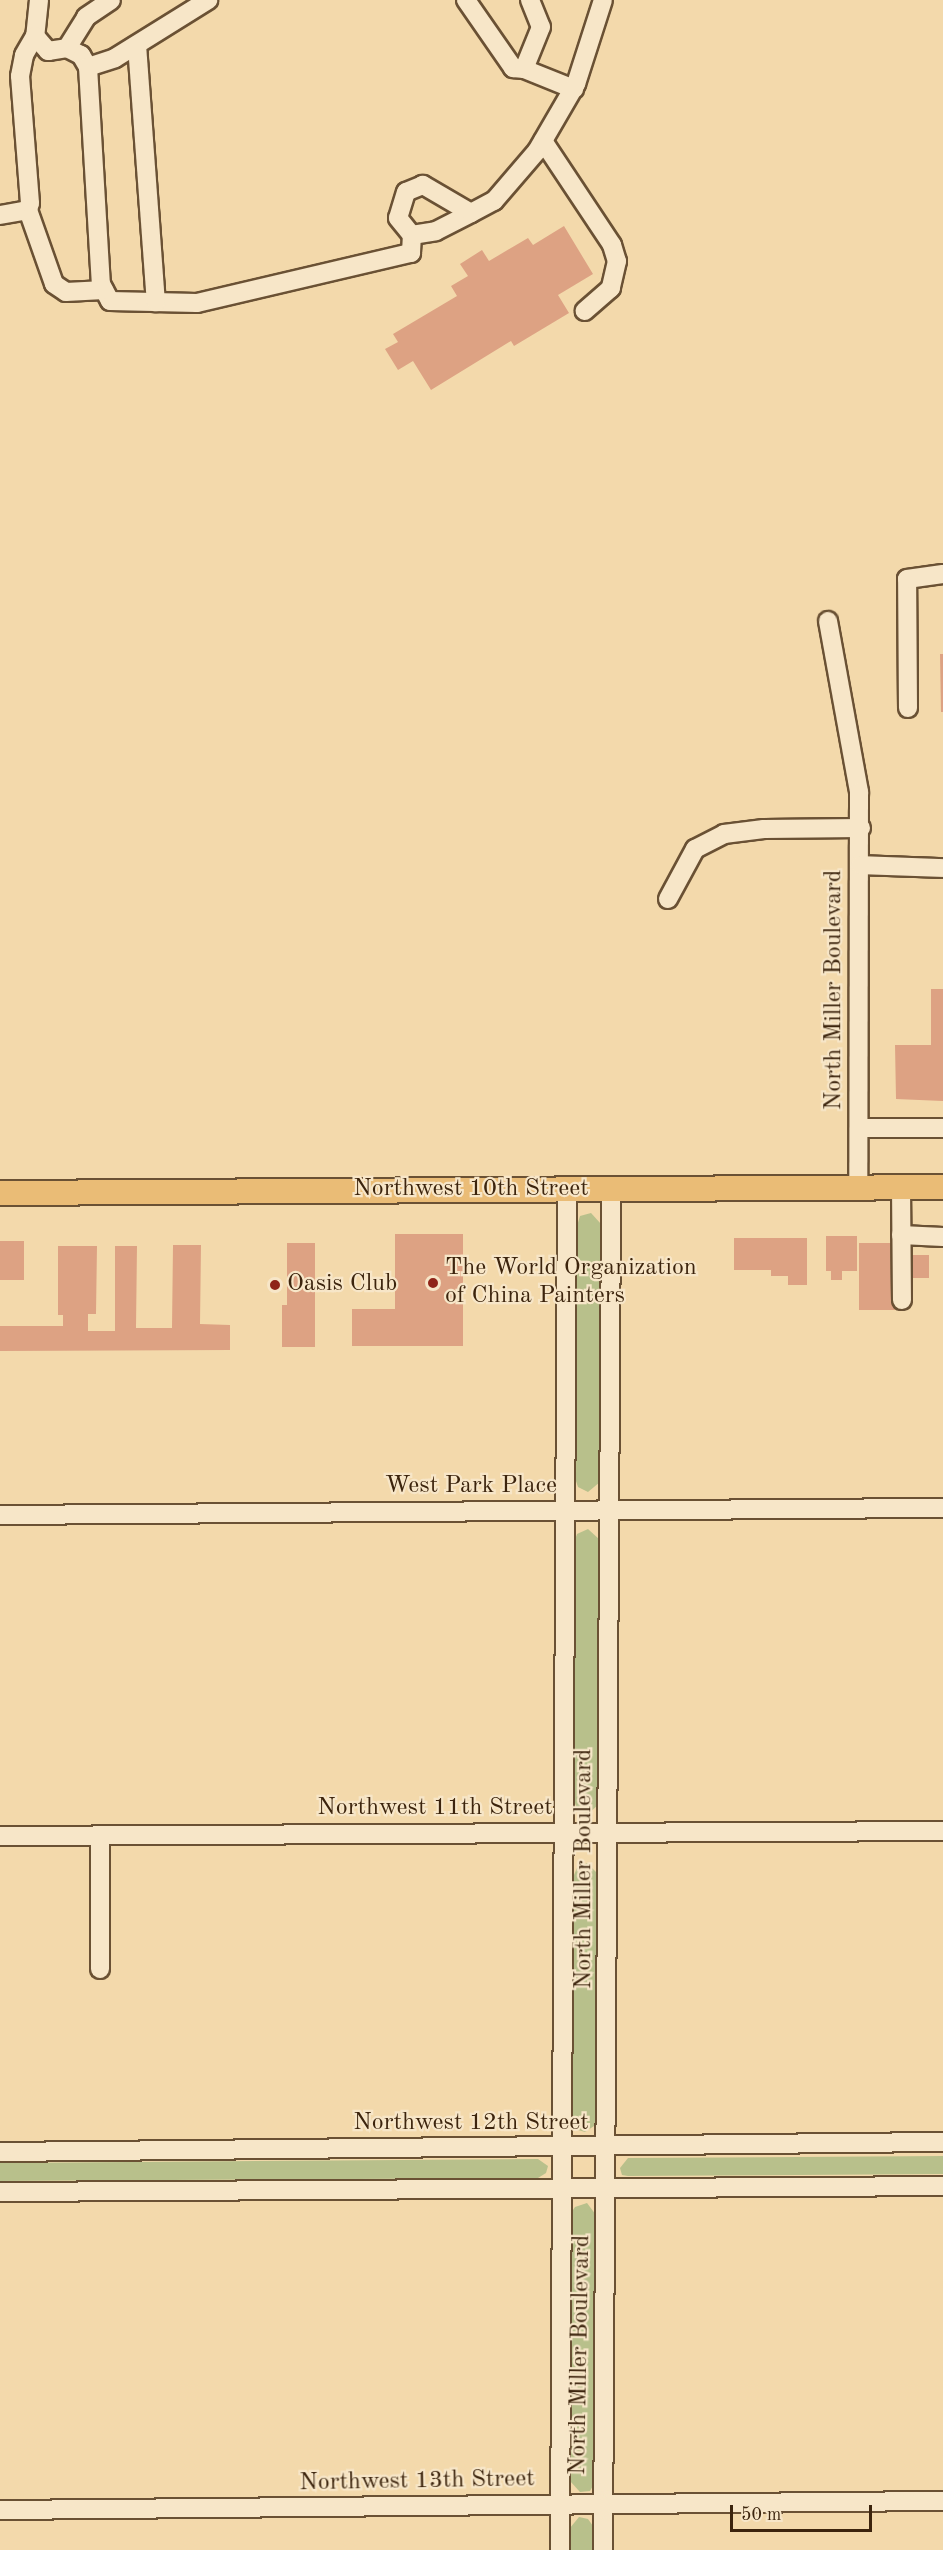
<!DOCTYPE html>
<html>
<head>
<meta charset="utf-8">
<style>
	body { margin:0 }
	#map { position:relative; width:943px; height:2550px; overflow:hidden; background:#f3d9ab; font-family:"Old Standard TT",serif }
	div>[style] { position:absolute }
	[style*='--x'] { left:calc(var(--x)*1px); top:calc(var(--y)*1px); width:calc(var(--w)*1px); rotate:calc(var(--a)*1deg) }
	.green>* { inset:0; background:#b8c08b }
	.building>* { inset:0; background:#dda283; transform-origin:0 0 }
	.roads { filter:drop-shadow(2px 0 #6a5134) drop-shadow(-2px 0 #6a5134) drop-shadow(0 2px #6a5134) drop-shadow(0 -2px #6a5134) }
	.minor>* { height:18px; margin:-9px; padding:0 9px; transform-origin:9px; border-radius:9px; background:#f7e6c8 }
	.major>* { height:24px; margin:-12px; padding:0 12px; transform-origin:12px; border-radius:12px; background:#eabc76 }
	.dots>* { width:16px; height:16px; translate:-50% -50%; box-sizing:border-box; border:3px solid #f7e6c8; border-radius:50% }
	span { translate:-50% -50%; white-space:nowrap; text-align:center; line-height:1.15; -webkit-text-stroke:4.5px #f7e6c8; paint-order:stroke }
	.street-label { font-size:24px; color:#3c240d }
	.poi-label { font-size:24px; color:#3c240d }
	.left { translate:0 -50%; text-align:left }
	.scale { position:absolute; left:730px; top:2505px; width:142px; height:27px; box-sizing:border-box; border:3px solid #3c240d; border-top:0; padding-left:8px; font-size:18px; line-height:21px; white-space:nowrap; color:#3c240d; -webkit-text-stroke:4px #f7e6c8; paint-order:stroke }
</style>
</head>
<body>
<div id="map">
	<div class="green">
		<i style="clip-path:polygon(591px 1213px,601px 1224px,600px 1482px,588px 1492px,578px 1487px,576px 1481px,577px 1226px,580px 1216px)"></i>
		<i style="clip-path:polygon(588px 1529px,600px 1540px,599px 1804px,588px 1814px,577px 1809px,575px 1803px,575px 1540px,577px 1534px)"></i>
		<i style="clip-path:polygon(587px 1863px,599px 1875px,597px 2124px,585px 2132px,575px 2129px,571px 2122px,574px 1875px,577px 1868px)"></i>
		<i style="clip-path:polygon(943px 2156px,943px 2174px,628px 2176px,622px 2175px,620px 2168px,628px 2158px)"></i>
		<i style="clip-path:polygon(538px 2159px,548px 2166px,546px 2173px,538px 2178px,0 2181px,0 2163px)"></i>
		<i style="clip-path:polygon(587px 2203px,596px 2215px,594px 2484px,590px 2491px,580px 2492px,570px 2481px,571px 2213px,575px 2207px)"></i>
		<i style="clip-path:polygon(579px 2517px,588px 2519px,593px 2526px,594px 2550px,570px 2550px,570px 2528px)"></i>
	</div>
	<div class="building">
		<i style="clip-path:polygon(564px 226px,593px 274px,558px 295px,569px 313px,514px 346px,511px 341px,431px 390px,413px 361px,398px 370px,385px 349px,398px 342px,393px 334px,457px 296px,451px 286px,468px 276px,460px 264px,482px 250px,489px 261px,528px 238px,533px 245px)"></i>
		<i style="clip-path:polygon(940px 654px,943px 654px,943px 712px,941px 712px)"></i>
		<i style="clip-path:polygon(931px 989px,943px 989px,943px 1101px,896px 1099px,895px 1045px,931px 1045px)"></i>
		<i style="clip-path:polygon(395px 1234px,463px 1234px,463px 1346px,352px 1346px,352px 1309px,395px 1309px)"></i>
		<i style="clip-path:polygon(826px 1236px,857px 1236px,857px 1271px,842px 1271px,842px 1280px,831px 1280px,831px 1271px,826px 1271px)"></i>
		<i style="clip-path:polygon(734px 1238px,807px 1238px,807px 1285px,788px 1285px,788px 1276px,771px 1276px,771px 1270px,734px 1270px)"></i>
		<i style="left:0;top:1241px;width:24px;height:39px"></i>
		<i style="clip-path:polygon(287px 1243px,315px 1243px,315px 1347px,282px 1347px,282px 1305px,287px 1305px)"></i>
		<i style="left:859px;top:1243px;width:39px;height:67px"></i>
		<i style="clip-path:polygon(173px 1245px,201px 1245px,200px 1324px,230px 1325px,230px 1350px,0 1351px,0 1326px,63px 1326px,63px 1315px,58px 1315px,58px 1246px,97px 1246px,96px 1314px,88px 1314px,88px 1331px,115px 1331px,115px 1246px,137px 1246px,136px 1328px,172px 1328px)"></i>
		<i style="left:907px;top:1255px;width:22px;height:23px"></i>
	</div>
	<div class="roads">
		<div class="minor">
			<i style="--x:39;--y:0;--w:36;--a:96"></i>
			<i style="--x:35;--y:36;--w:20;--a:49"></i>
			<i style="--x:48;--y:51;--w:19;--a:-9"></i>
			<i style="--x:67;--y:48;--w:16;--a:27"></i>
			<i style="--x:81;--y:55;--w:14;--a:60"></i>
			<i style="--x:88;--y:67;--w:217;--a:86.6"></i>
			<i style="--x:101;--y:284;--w:19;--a:62"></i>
			<i style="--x:110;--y:301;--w:87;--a:1.3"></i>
			<i style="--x:197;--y:303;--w:220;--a:-13.2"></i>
			<i style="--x:411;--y:253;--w:18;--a:-87"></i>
			<i style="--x:466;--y:0;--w:83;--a:55.3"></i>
			<i style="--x:513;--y:68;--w:11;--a:5"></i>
			<i style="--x:530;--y:0;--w:29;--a:68"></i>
			<i style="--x:541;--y:27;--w:45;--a:112"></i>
			<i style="--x:524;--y:69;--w:54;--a:21.8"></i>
			<i style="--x:137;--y:45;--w:258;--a:85.8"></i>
			<i style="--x:67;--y:48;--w:36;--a:-58"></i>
			<i style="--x:86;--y:17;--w:30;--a:-34"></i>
			<i style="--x:88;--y:67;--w:28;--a:-18"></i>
			<i style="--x:115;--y:58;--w:110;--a:-31.9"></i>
			<i style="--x:543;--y:141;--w:125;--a:56.4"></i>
			<i style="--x:612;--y:245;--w:17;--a:73"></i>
			<i style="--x:617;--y:261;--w:28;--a:103"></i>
			<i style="--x:611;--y:288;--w:35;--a:139"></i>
			<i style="--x:28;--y:210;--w:78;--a:70.6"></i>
			<i style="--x:54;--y:284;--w:14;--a:34"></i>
			<i style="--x:66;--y:292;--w:38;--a:-3"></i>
			<i style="--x:471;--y:213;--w:56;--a:-149.7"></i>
			<i style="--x:423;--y:185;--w:18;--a:158"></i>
			<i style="--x:406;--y:192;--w:27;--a:107"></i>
			<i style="--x:398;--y:218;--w:22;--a:51"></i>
			<i style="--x:412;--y:235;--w:24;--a:-9"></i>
			<i style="--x:436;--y:231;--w:39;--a:-27"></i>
			<i style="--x:471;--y:213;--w:26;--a:-28"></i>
			<i style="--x:494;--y:201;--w:66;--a:-49.3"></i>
			<i style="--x:537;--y:151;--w:78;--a:-59.8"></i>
			<i style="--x:576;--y:84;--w:88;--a:-72.2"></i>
			<i style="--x:0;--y:215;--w:28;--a:-10"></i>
			<i style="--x:28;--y:210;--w:7;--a:-74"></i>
			<i style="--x:30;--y:203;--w:127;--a:-94.5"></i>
			<i style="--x:20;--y:76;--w:21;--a:-79"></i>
			<i style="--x:24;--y:55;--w:22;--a:-60"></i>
			<i style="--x:828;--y:621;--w:174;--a:79.7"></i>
			<i style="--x:859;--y:792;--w:396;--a:90.1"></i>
			<i style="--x:908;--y:708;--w:129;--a:-90.4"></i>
			<i style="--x:907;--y:579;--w:36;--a:-8"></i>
			<i style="--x:860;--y:865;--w:83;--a:2.1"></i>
			<i style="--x:668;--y:899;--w:57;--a:-61.6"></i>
			<i style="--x:695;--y:849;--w:33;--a:-27"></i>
			<i style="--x:724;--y:834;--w:40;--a:-7.1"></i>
			<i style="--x:764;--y:829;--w:97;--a:-0.6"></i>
			<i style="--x:859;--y:1128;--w:84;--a:0"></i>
			<i style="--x:901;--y:1187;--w:113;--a:89.5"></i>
			<i style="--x:901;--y:1235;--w:42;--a:2.7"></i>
			<i style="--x:0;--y:1515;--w:943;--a:-0.43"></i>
			<i style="--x:0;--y:1836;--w:943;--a:-0.3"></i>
			<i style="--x:100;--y:1836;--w:133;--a:90"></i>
			<i style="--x:0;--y:2152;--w:943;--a:-0.61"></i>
			<i style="--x:0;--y:2192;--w:943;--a:-0.36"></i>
			<i style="--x:0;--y:2510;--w:943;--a:-0.55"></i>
			<i style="--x:560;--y:2550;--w:1361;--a:-89.71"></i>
			<i style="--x:603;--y:2550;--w:1361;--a:-89.66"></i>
		</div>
		<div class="major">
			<i style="--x:0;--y:1193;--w:943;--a:-0.36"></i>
		</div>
	</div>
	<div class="dots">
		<i style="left:433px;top:1283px;background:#8f2418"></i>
		<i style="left:275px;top:1285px;background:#8f2418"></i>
	</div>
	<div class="street-label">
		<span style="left:835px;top:990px;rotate:-90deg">North Miller Boulevard</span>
		<span style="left:471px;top:1190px">Northwest 10th Street</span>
		<span style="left:471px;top:1487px">West Park Place</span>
		<span style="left:435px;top:1809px">Northwest 11th Street</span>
		<span style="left:585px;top:1869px;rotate:-90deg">North Miller Boulevard</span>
		<span style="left:471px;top:2124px">Northwest 12th Street</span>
		<span style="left:581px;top:2355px;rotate:-89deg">North Miller Boulevard</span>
		<span style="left:417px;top:2482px;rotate:-1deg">Northwest 13th Street</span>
	</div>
	<div class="poi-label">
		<span class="left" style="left:445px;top:1283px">The World Organization<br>of China Painters</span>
		<span class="left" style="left:287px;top:1285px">Oasis Club</span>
	</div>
	<div class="scale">50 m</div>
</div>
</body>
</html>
